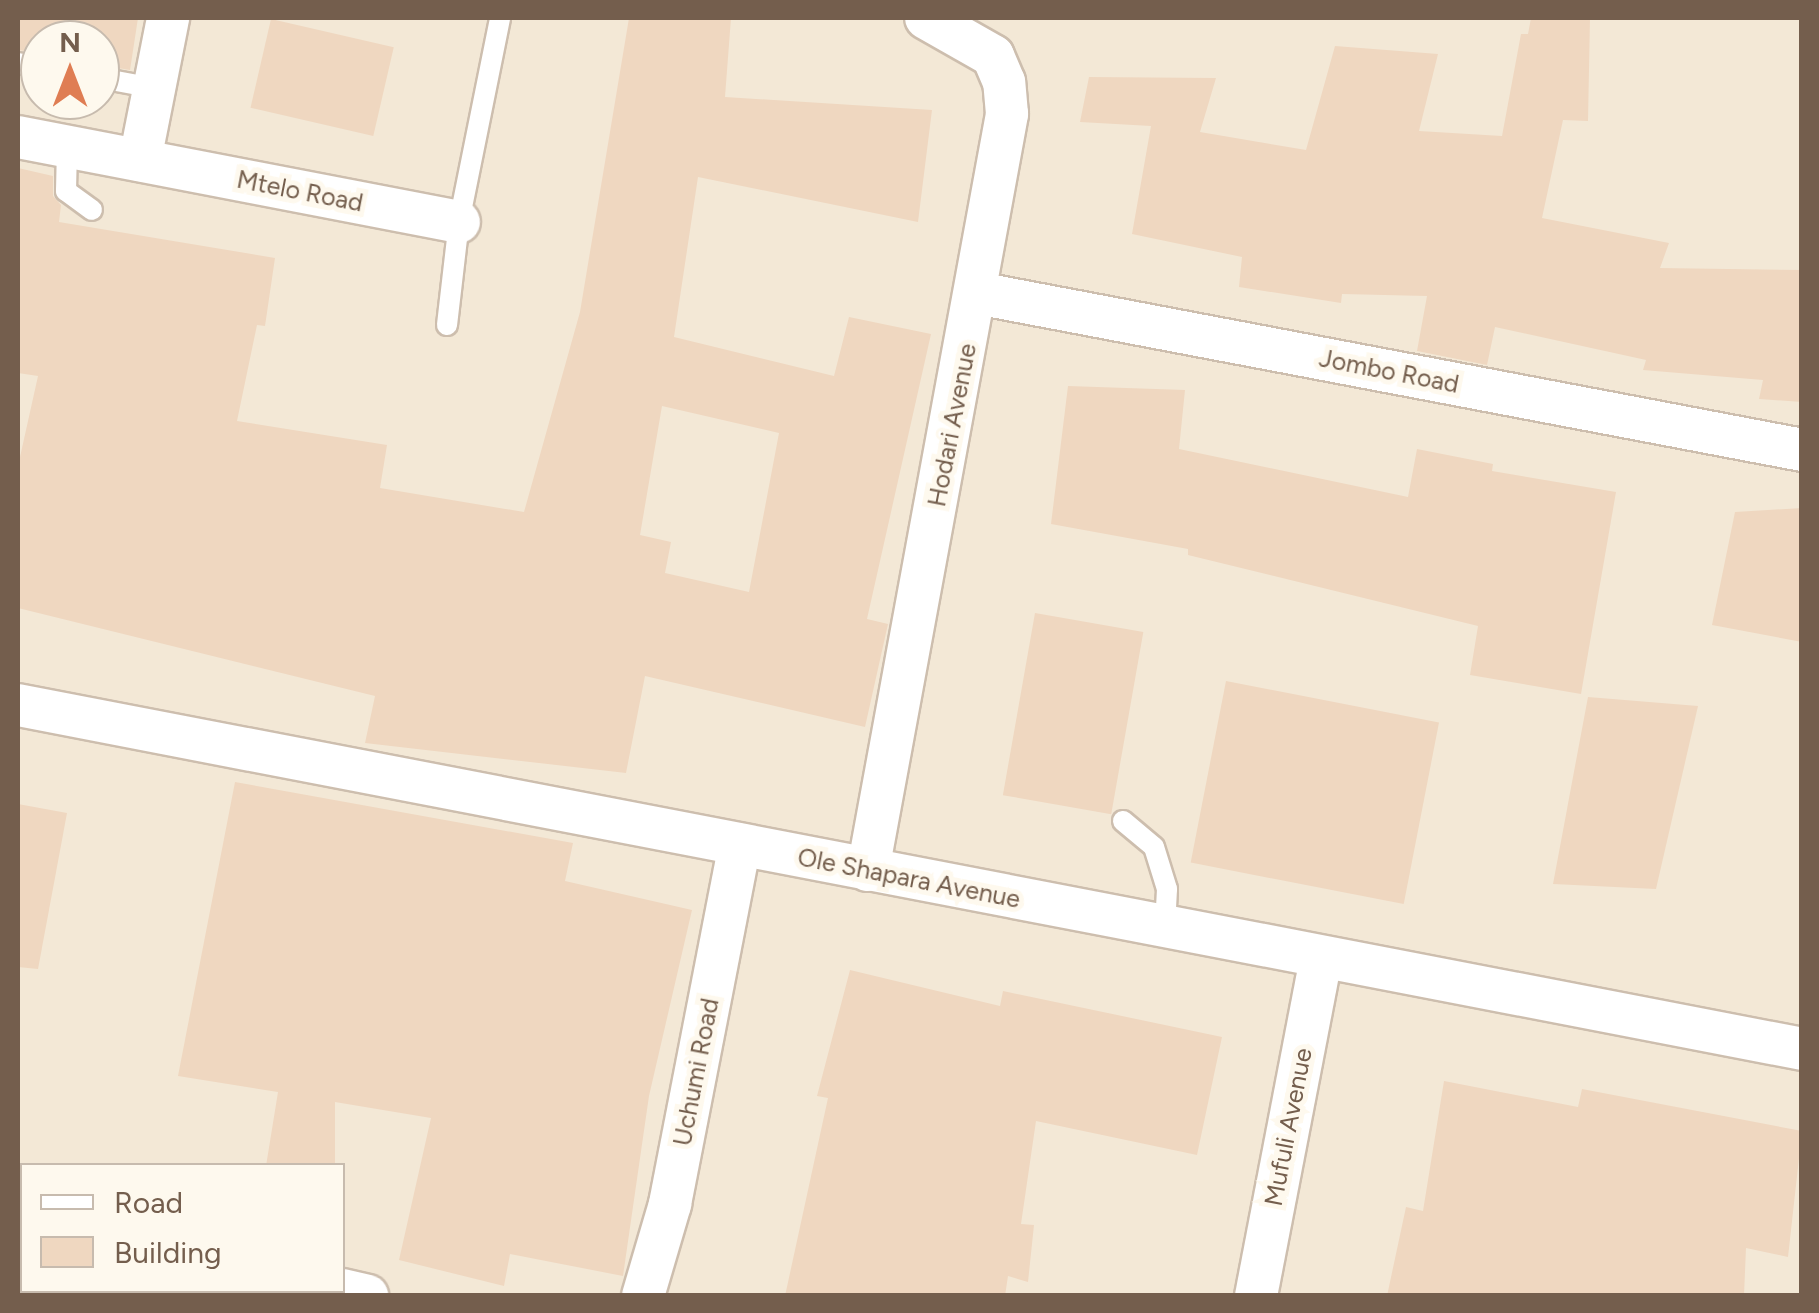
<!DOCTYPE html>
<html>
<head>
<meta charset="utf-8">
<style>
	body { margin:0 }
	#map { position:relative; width:1819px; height:1313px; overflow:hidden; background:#fbf5e7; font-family:Figtree,sans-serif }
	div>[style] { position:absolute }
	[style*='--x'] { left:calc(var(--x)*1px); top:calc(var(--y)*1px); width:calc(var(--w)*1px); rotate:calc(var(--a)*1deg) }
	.residential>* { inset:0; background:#f3e8d6 }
	.building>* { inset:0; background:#efd7c0; transform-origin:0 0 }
	.roads { filter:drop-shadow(2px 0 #cdbeae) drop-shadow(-2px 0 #cdbeae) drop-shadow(0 2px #cdbeae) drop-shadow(0 -2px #cdbeae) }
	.lane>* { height:20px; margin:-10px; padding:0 10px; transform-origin:10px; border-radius:10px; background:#fff }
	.street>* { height:42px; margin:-21px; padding:0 21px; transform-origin:21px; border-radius:21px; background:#fff }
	span { translate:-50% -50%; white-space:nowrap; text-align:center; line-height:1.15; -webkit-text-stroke:10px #fef9ee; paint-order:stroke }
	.street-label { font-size:25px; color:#745e4d }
	.frame { position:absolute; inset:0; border:20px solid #745e4d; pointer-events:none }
	.legend { position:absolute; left:20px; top:1163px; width:325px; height:130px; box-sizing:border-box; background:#fef9ee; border:2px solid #c7bbae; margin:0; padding:12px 18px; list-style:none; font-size:30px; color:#745e4d }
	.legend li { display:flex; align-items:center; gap:20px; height:50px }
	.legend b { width:50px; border:2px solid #c7bbae }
	.north { position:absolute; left:20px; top:20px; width:100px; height:100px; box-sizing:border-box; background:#fef9ee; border:2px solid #c7bbae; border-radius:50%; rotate:0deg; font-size:28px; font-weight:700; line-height:40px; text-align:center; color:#745e4d }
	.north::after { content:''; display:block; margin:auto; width:35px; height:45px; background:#df7d53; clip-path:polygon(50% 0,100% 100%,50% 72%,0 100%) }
</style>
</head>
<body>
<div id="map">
	<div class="residential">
		<i style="clip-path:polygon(evenodd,18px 18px,1801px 18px,1801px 1295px,18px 1295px,18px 18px,40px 40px,100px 40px,100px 100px,40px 100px,40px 40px,18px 18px,22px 1166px,342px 1166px,342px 1290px,22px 1290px,22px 1166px)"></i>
	</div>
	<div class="building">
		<i style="clip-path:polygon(18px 18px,138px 18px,130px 70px,100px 65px,100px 40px,40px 40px,40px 53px,18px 50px)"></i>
		<i style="clip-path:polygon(evenodd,629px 18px,731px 18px,725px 97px,932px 110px,918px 222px,698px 177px,674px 337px,834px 376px,849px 317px,931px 334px,867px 619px,888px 624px,865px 727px,645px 676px,626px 773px,365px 743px,375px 696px,18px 608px,18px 466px,38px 376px,18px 373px,18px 168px,53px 176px,53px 196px,61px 205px,59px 222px,275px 258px,265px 326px,257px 325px,237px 421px,387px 445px,380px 488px,524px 512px,580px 312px,629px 18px,662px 406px,779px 433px,749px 592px,665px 573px,671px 542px,640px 535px,662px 406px)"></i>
		<i style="clip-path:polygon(1531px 18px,1590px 18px,1588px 121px,1563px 120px,1542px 218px,1669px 243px,1660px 268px,1802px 270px,1802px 402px,1759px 399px,1763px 380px,1643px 370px,1646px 360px,1495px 327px,1487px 365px,1417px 351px,1427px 296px,1342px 294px,1341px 303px,1239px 287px,1242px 257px,1132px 234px,1151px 126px,1080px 122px,1089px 77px,1216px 78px,1200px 132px,1306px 150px,1335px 46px,1438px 54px,1419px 131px,1502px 136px,1521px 34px,1528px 34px)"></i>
		<i style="left:271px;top:19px;width:126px;height:91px;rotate:13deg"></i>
		<i style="clip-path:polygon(1068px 386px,1185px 390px,1179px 449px,1408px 497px,1417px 449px,1493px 464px,1492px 471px,1616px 492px,1581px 694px,1470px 675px,1478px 626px,1188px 555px,1188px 549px,1051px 524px)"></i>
		<i style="clip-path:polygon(1802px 508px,1802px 642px,1712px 625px,1735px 512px)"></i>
		<i style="left:1035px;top:613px;width:110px;height:185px;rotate:10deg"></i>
		<i style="left:1226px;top:681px;width:217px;height:185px;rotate:11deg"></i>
		<i style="clip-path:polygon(1588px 697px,1698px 706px,1656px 889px,1553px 884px)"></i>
		<i style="clip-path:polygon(235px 782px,573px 843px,565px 881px,692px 910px,649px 1096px,623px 1276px,510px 1254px,504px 1286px,399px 1260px,431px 1118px,335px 1102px,335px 1166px,266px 1166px,278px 1092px,178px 1076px)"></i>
		<i style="clip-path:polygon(18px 804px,67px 813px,38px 969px,18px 967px)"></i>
		<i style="clip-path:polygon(850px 970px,1000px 1006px,1003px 991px,1222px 1037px,1197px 1155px,1036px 1121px,1021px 1224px,1034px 1225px,1028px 1282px,1008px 1276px,1005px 1296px,785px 1296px,828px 1098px,817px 1096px)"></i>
		<i style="clip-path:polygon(1444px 1081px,1578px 1107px,1582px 1089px,1802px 1131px,1788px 1257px,1746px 1248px,1744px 1296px,1387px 1296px,1406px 1207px,1423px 1211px)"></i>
	</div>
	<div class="roads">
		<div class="lane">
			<i style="--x:18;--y:63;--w:22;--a:10"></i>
			<i style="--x:100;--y:78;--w:55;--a:10.5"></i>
			<i style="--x:67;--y:147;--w:44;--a:91.3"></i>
			<i style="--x:66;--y:191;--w:32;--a:36"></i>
			<i style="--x:447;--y:325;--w:104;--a:-83.4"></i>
			<i style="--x:459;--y:222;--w:208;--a:-78.6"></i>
			<i style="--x:1123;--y:821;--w:40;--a:40"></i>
			<i style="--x:1154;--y:847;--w:44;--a:72.8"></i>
			<i style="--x:1167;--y:889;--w:39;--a:93"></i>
		</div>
		<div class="street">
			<i style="--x:18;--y:137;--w:449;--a:10.9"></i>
			<i style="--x:140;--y:160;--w:145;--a:-78.8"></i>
			<i style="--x:977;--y:293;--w:840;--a:10.77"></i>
			<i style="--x:18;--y:705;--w:1817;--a:10.91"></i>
			<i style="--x:868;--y:870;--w:769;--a:-79.58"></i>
			<i style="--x:1007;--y:114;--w:32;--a:-95"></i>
			<i style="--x:1004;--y:82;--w:28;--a:-113"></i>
			<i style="--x:993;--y:56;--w:77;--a:-150.4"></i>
			<i style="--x:18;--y:1226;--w:4;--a:14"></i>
			<i style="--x:342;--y:1290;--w:26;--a:13"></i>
			<i style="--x:643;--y:1296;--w:96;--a:-73.6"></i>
			<i style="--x:670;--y:1204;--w:366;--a:-79"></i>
			<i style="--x:1256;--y:1296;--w:343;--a:-79.1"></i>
		</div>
	</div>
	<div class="street-label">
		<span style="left:300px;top:191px;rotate:11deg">Mtelo Road</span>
		<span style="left:1389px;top:371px;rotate:11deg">Jombo Road</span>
		<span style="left:952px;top:425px;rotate:-79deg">Hodari Avenue</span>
		<span style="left:909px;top:878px;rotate:11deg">Ole Shapara Avenue</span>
		<span style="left:696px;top:1072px;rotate:-79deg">Uchumi Road</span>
		<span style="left:1288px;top:1127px;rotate:-79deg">Mufuli Avenue</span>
	</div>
	<div class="frame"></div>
	<ul class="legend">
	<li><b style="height:12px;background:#fff"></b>Road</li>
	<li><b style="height:28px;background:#efd7c0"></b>Building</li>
	</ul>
	<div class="north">N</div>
</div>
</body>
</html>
